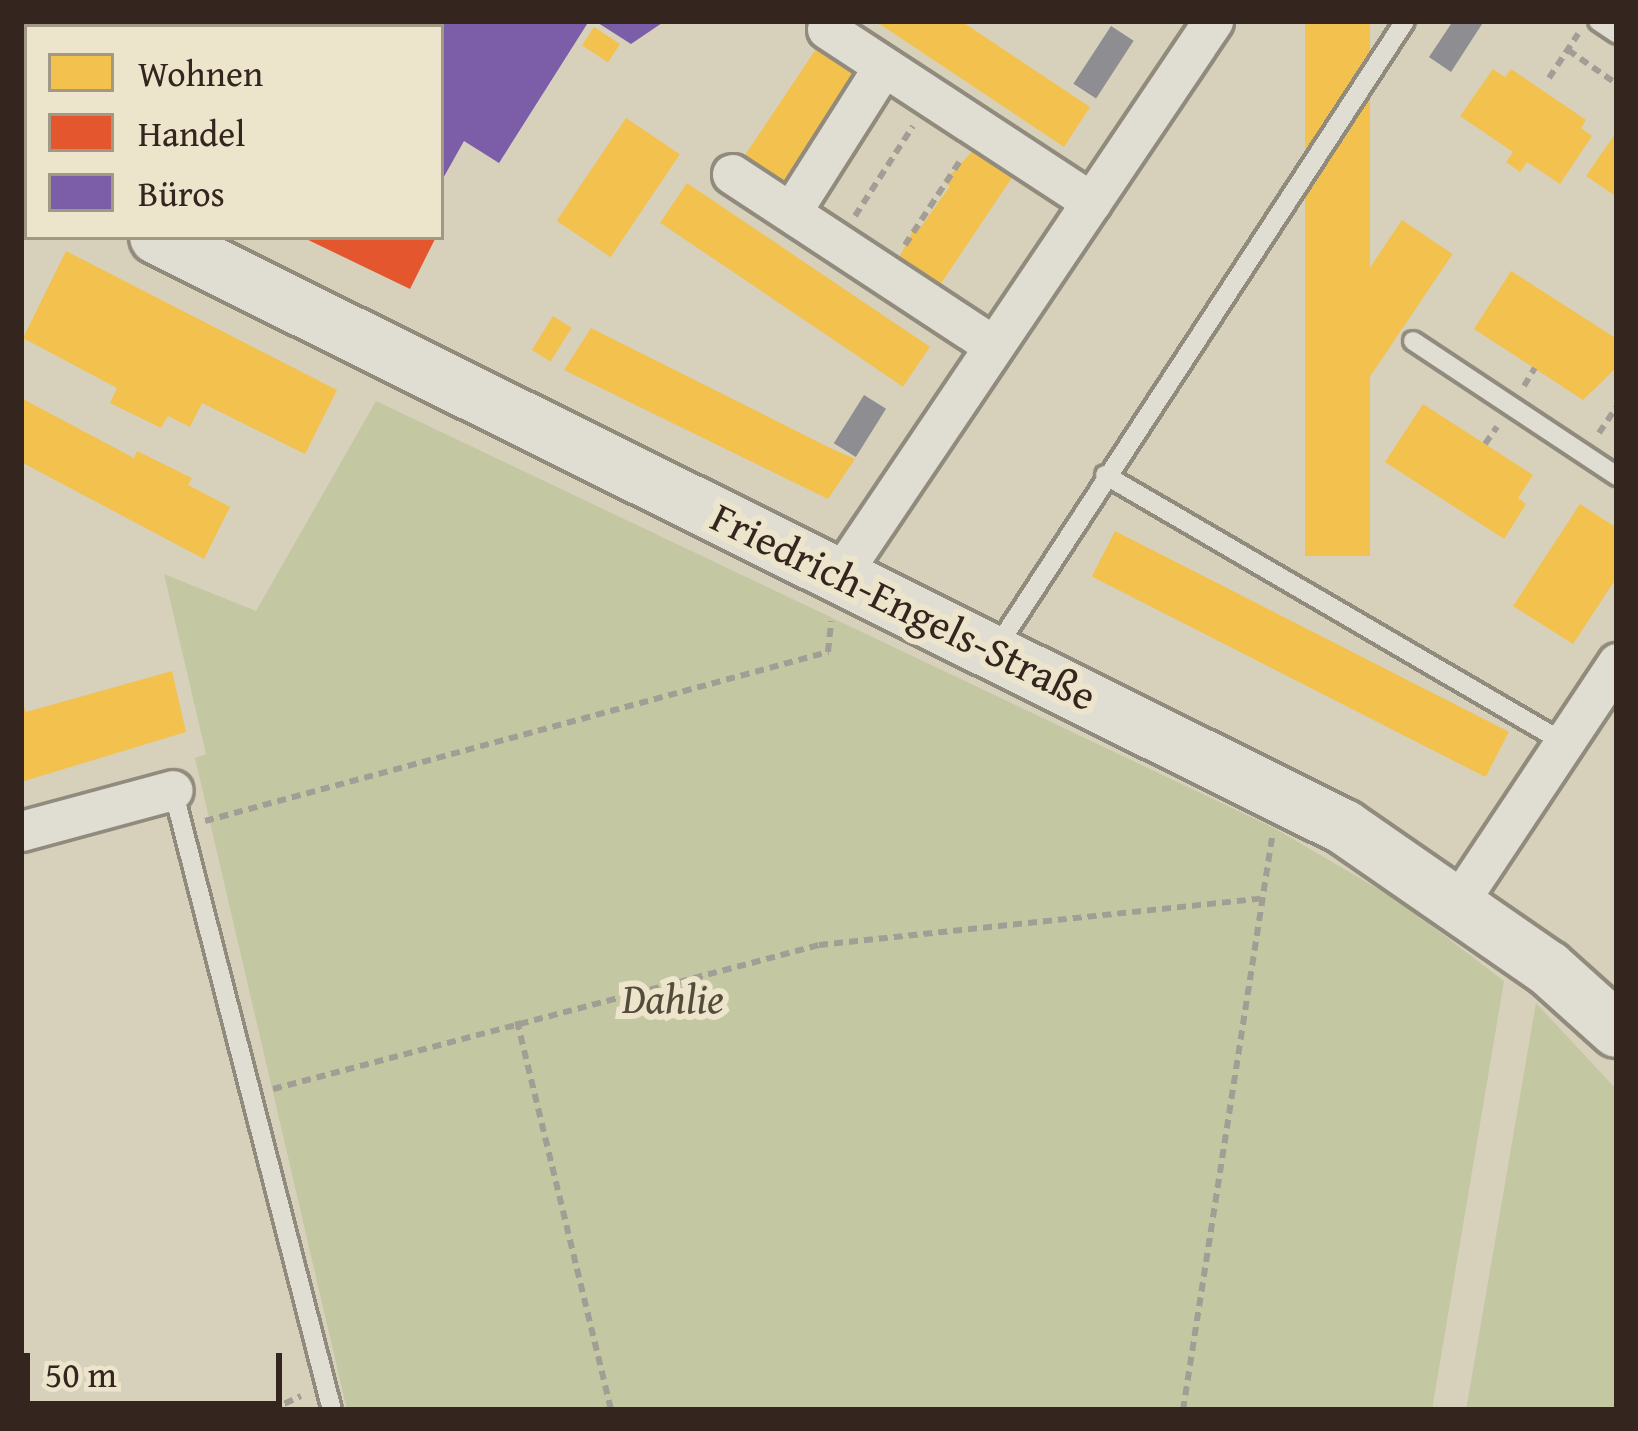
<!DOCTYPE html>
<html>
<head>
<meta charset="utf-8">
<style>
	body { margin:0 }
	#map { position:relative; width:1638px; height:1431px; overflow:hidden; background:#d7d1bc; font-family:"Gentium Book Plus",serif }
	div>[style] { position:absolute }
	[style*='--x'] { left:calc(var(--x)*1px); top:calc(var(--y)*1px); width:calc(var(--w)*1px); rotate:calc(var(--a)*1deg) }
	.green>* { inset:0; background:#c3c7a2 }
	.homes>* { inset:0; background:#f2c14e; transform-origin:0 0 }
	.shops>* { inset:0; background:#e4572e }
	.offices>* { inset:0; background:#7b5ea7 }
	.industry>* { inset:0; background:#8d8d92; transform-origin:0 0 }
	.path>* { height:6px; margin-top:-3px; transform-origin:0; background:repeating-linear-gradient(90deg,#a29e96 0 9px,transparent 0 15px) }
	.roads { filter:drop-shadow(3px 0 #918b7e) drop-shadow(-3px 0 #918b7e) drop-shadow(0 3px #918b7e) drop-shadow(0 -3px #918b7e) }
	.lane>* { height:18px; margin:-9px; padding:0 9px; transform-origin:9px; border-radius:9px; background:#e0ddd2 }
	.street>* { height:39px; margin:-19.5px; padding:0 19.5px; transform-origin:19.5px; border-radius:19.5px; background:#e0ddd2 }
	.secondary>* { height:54px; margin:-27px; padding:0 27px; transform-origin:27px; border-radius:27px; background:#e0ddd2 }
	span { translate:-50% -50%; white-space:nowrap; text-align:center; line-height:1.15; -webkit-text-stroke:12px #ece5cc; paint-order:stroke }
	.street-label { font-size:42px; color:#34251e }
	.park-label { font-size:42px; color:#544b3a; font-style:italic }
	.frame { position:absolute; inset:0; border:24px solid #34251e; pointer-events:none }
	.legend { position:absolute; left:24px; top:24px; width:420px; height:216px; box-sizing:border-box; background:#ece5cc; border:3px solid #a29886; margin:0; padding:15px 21px; list-style:none; font-size:36px; color:#34251e }
	.legend li { display:flex; align-items:center; gap:24px; height:60px }
	.legend b { width:60px; border:3px solid #a29886 }
	.scale { position:absolute; left:24px; top:1353px; width:258px; height:54px; box-sizing:border-box; border:6px solid #34251e; border-top:0; padding-left:15px; font-size:36px; line-height:42px; white-space:nowrap; color:#34251e; -webkit-text-stroke:9px #ece5cc; paint-order:stroke }
</style>
</head>
<body>
<div id="map">
	<div class="green">
		<i style="clip-path:polygon(376px 401px,1274px 828px,1399px 901px,1504px 981px,1432px 1410px,347px 1410px,195px 758px,206px 754px,164px 574px,256px 611px)"></i>
		<i style="clip-path:polygon(1536px 1003px,1617px 1090px,1617px 1410px,1466px 1410px)"></i>
	</div>
	<div class="homes">
		<i style="clip-path:polygon(21px 21px,66px 21px,27px 27px,21px 89px)"></i>
		<i style="clip-path:polygon(216px 21px,288px 21px,212px 27px)"></i>
		<i style="clip-path:polygon(875px 21px,961px 21px,1090px 107px,1064px 147px)"></i>
		<i style="left:1305px;top:21px;width:65px;height:535px"></i>
		<i style="left:594px;top:27px;width:31px;height:22px;rotate:33deg"></i>
		<i style="clip-path:polygon(820px 43px,859px 70px,802px 166px,796px 162px,780px 187px,741px 161px)"></i>
		<i style="clip-path:polygon(1493px 69px,1505px 77px,1511px 69px,1586px 120px,1581px 128px,1592px 136px,1560px 184px,1527px 162px,1520px 172px,1506px 162px,1513px 152px,1460px 116px)"></i>
		<i style="left:626px;top:118px;width:65px;height:124px;rotate:34deg"></i>
		<i style="clip-path:polygon(1617px 131px,1617px 197px,1586px 176px)"></i>
		<i style="clip-path:polygon(976px 147px,1015px 173px,936px 291px,896px 264px,916px 224px,921px 227px,950px 186px,944px 182px)"></i>
		<i style="left:687px;top:183px;width:293px;height:48px;rotate:34deg"></i>
		<i style="left:1402px;top:220px;width:61px;height:151px;rotate:34deg"></i>
		<i style="clip-path:polygon(66px 251px,337px 390px,305px 454px,202px 403px,190px 427px,168px 416px,161px 428px,110px 403px,117px 388px,23px 338px)"></i>
		<i style="clip-path:polygon(1511px 271px,1617px 339px,1617px 367px,1583px 400px,1474px 329px)"></i>
		<i style="left:553px;top:316px;width:22px;height:40px;rotate:32deg"></i>
		<i style="clip-path:polygon(591px 328px,828px 447px,855px 459px,828px 499px,564px 370px)"></i>
		<i style="clip-path:polygon(21px 398px,134px 458px,137px 451px,192px 478px,188px 485px,230px 507px,204px 559px,21px 462px)"></i>
		<i style="clip-path:polygon(1423px 404px,1533px 475px,1518px 498px,1526px 504px,1504px 539px,1385px 462px)"></i>
		<i style="clip-path:polygon(1580px 504px,1617px 528px,1617px 577px,1573px 644px,1513px 606px)"></i>
		<i style="left:1115px;top:531px;width:442px;height:51px;rotate:27deg"></i>
		<i style="clip-path:polygon(172px 671px,186px 732px,21px 782px,21px 699px,26px 712px)"></i>
	</div>
	<div class="shops">
		<i style="clip-path:polygon(302px 237px,436px 237px,410px 289px)"></i>
	</div>
	<div class="offices">
		<i style="clip-path:polygon(381px 21px,589px 21px,499px 163px,464px 141px,441px 182px,441px 27px,377px 27px)"></i>
		<i style="clip-path:polygon(595px 21px,665px 21px,631px 44px)"></i>
	</div>
	<div class="industry">
		<i style="clip-path:polygon(1453px 21px,1484px 21px,1451px 72px,1429px 57px)"></i>
		<i style="left:1111px;top:26px;width:27px;height:69px;rotate:33deg"></i>
		<i style="left:864px;top:395px;width:26px;height:57px;rotate:32deg"></i>
	</div>
	<div class="path">
		<i style="--x:1568;--y:50;--w:60;--a:34.8"></i>
		<i style="--x:1549;--y:78;--w:53;--a:-56.6"></i>
		<i style="--x:21;--y:120;--w:7;--a:-27"></i>
		<i style="--x:855;--y:216;--w:107;--a:-57.2"></i>
		<i style="--x:905;--y:245;--w:104;--a:-56.8"></i>
		<i style="--x:1524;--y:386;--w:21;--a:-59"></i>
		<i style="--x:1599;--y:433;--w:32;--a:-56"></i>
		<i style="--x:1485;--y:444;--w:21;--a:-55"></i>
		<i style="--x:205;--y:821;--w:646;--a:-15.18"></i>
		<i style="--x:828;--y:652;--w:31;--a:-84"></i>
		<i style="--x:517;--y:1021;--w:400;--a:76.4"></i>
		<i style="--x:273;--y:1089;--w:565;--a:-14.77"></i>
		<i style="--x:819;--y:945;--w:446;--a:-6"></i>
		<i style="--x:271;--y:1410;--w:33;--a:-25"></i>
		<i style="--x:1183;--y:1410;--w:579;--a:-81.16"></i>
	</div>
	<div class="roads">
		<div class="lane">
			<i style="--x:1598;--y:21;--w:23;--a:34"></i>
			<i style="--x:1413;--y:341;--w:245;--a:33.5"></i>
			<i style="--x:1105;--y:475;--w:532;--a:30.23"></i>
			<i style="--x:995;--y:650;--w:751;--a:-56.9"></i>
			<i style="--x:173;--y:790;--w:640;--a:75.62"></i>
		</div>
		<div class="street">
			<i style="--x:138;--y:27;--w:7;--a:-56"></i>
			<i style="--x:827;--y:29;--w:316;--a:33.2"></i>
			<i style="--x:732;--y:174;--w:313;--a:33.3"></i>
			<i style="--x:791;--y:212;--w:172;--a:-57.6"></i>
			<i style="--x:21;--y:214;--w:13;--a:-63"></i>
			<i style="--x:840;--y:575;--w:668;--a:-56.05"></i>
			<i style="--x:21;--y:831;--w:157;--a:-15.1"></i>
			<i style="--x:1459;--y:901;--w:286;--a:-56.4"></i>
		</div>
		<div class="secondary">
			<i style="--x:21;--y:169;--w:7;--a:27"></i>
			<i style="--x:157;--y:237;--w:1326;--a:26.43"></i>
			<i style="--x:1344;--y:827;--w:248;--a:34.7"></i>
			<i style="--x:1548;--y:968;--w:93;--a:41.9"></i>
		</div>
	</div>
	<div class="street-label">
		<span style="left:904px;top:606px;rotate:26deg">Friedrich-Engels-Straße</span>
	</div>
	<div class="park-label">
		<span style="left:673px;top:998px">Dahlie</span>
	</div>
	<div class="frame"></div>
	<ul class="legend">
	<li><b style="height:33px;background:#f2c14e"></b>Wohnen</li>
	<li><b style="height:33px;background:#e4572e"></b>Handel</li>
	<li><b style="height:33px;background:#7b5ea7"></b>Büros</li>
	</ul>
	<div class="scale">50 m</div>
</div>
</body>
</html>
